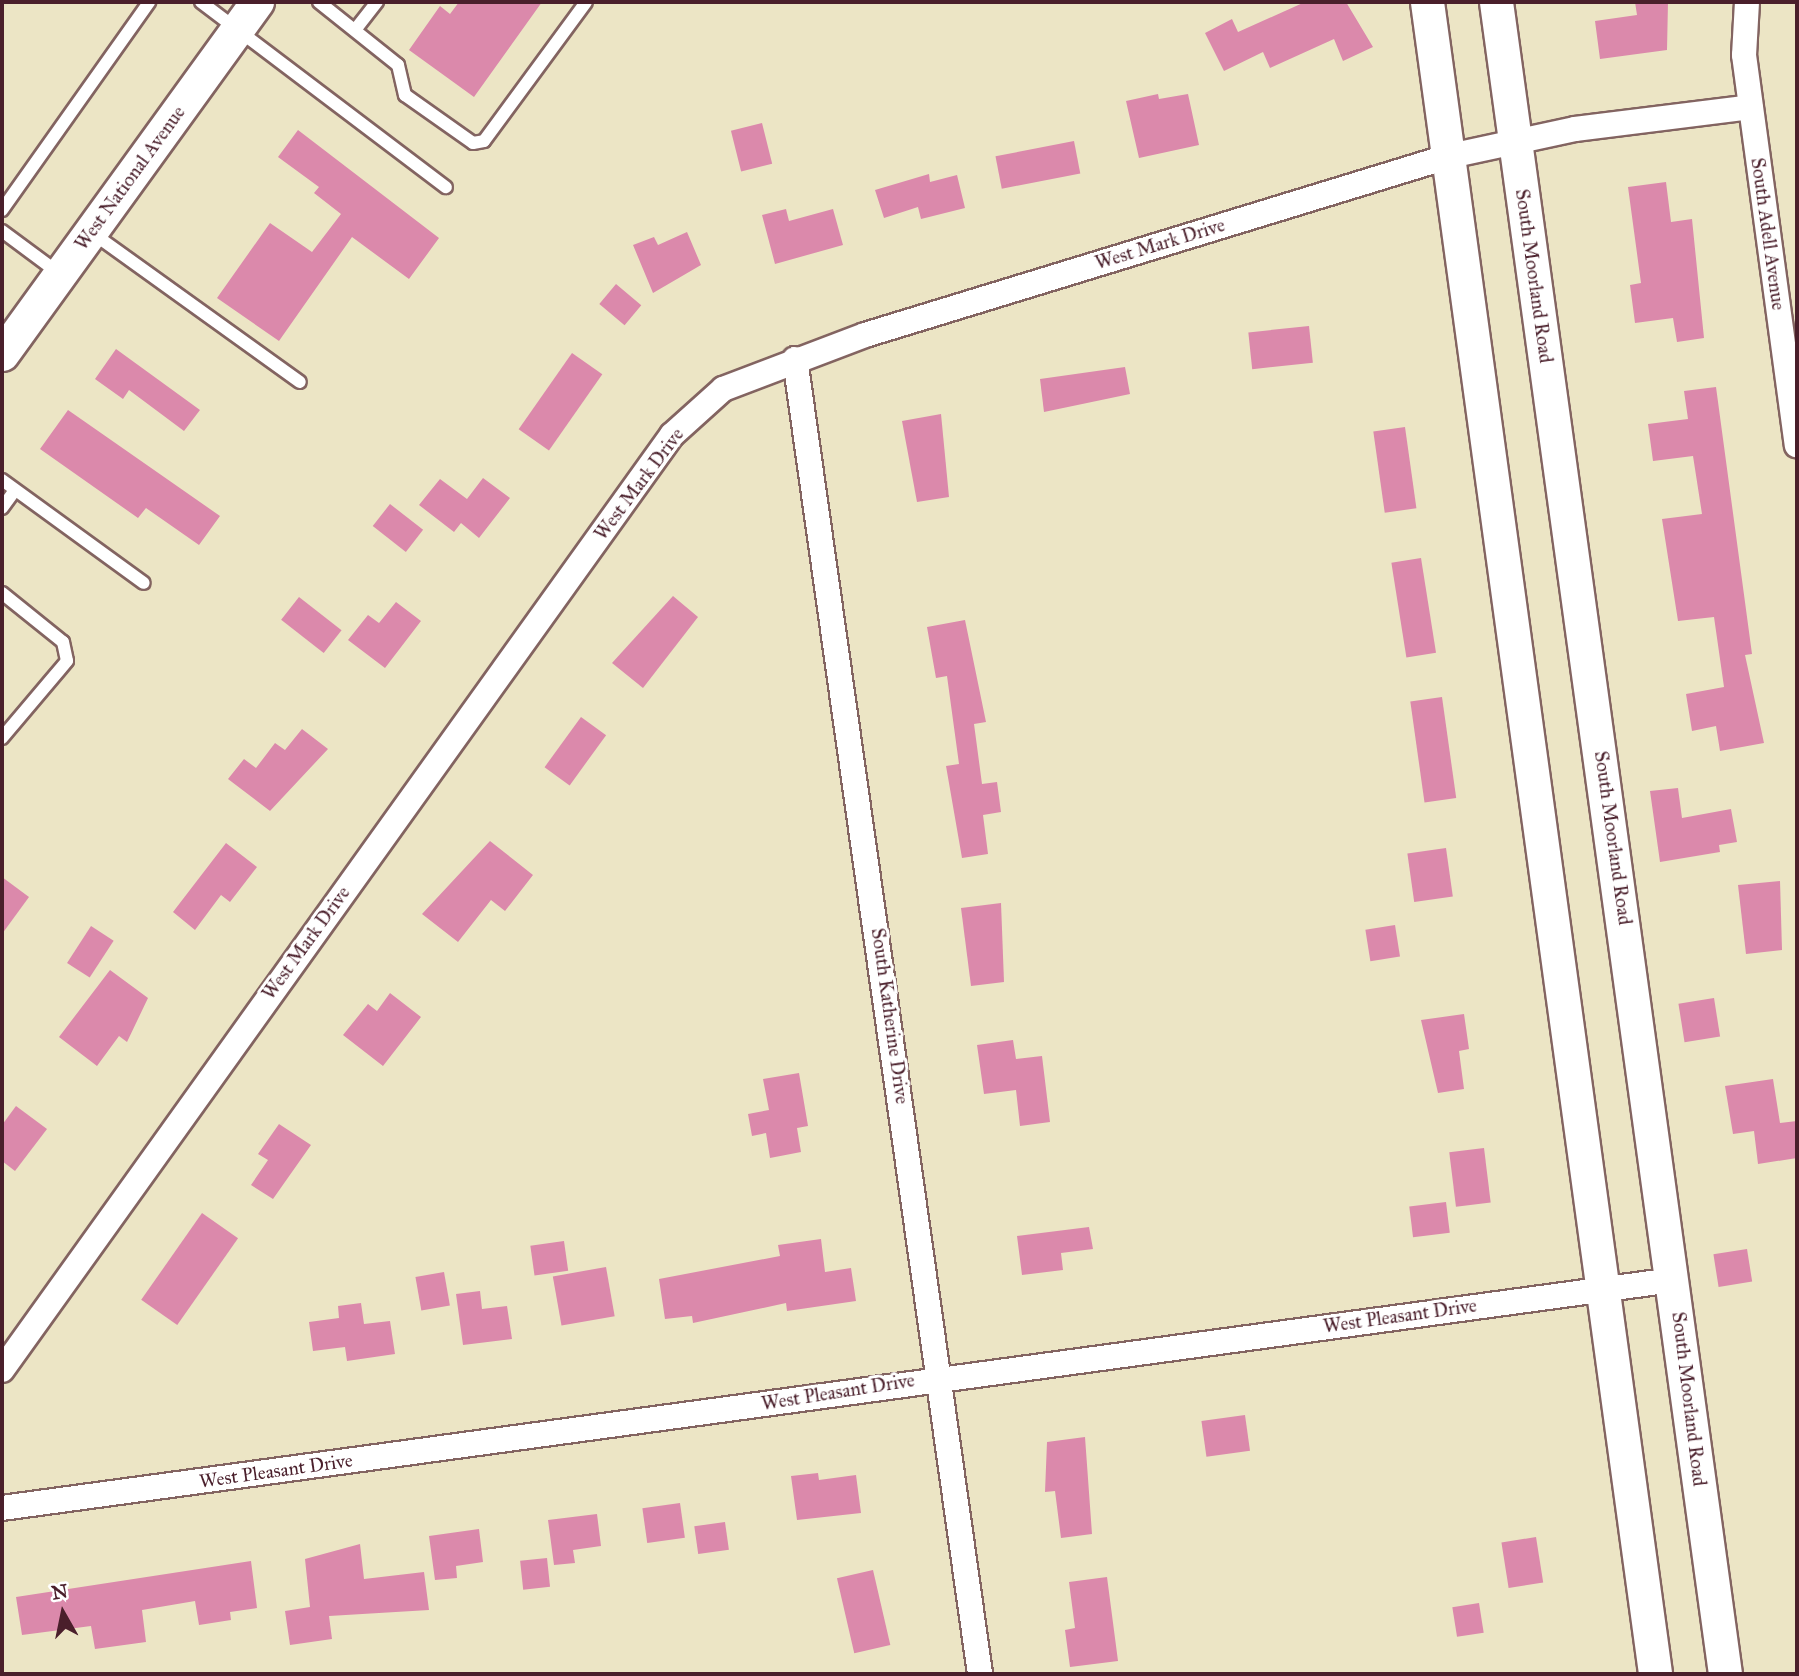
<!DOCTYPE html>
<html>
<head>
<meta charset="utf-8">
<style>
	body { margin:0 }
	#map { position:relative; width:1799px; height:1676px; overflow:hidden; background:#ece5c5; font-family:"IM FELL Great Primer",serif }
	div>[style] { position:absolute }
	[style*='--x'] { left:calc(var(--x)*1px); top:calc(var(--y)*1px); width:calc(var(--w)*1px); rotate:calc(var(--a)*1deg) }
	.building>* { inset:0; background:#db89ab; transform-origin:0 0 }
	.roads { filter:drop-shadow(2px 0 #836461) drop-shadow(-2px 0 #836461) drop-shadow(0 2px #836461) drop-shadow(0 -2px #836461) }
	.lane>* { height:12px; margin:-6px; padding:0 6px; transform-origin:6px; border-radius:6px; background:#fff }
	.street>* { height:24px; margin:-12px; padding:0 12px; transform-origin:12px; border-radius:12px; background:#fff }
	.secondary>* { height:33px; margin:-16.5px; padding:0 16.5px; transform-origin:16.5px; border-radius:16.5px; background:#fff }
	span { translate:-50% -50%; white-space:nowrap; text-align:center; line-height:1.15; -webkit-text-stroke:6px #fff; paint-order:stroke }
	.street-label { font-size:19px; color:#4a1f2b }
	.frame { position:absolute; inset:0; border:4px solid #4a1f2b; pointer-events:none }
	.north { position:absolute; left:28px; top:1578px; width:70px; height:70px; -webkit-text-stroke:5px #fff; paint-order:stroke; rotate:351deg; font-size:19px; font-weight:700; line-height:28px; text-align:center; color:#4a1f2b }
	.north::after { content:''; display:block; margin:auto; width:24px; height:32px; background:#4a1f2b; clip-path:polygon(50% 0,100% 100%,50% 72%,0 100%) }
</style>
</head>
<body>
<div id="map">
	<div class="building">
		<i style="clip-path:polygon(459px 2px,542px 2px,474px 97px,409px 50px,440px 6px,450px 14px)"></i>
		<i style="clip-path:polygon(1305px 2px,1346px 2px,1373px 47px,1343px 61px,1334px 39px,1270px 68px,1263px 52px,1224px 71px,1205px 33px,1232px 19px,1238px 32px)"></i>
		<i style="clip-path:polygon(1635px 2px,1668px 2px,1667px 50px,1600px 59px,1595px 21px,1637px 15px)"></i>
		<i style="clip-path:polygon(1158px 94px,1159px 99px,1188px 94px,1199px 145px,1139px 158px,1126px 101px)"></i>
		<i style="left:762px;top:123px;width:42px;height:32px;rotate:76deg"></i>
		<i style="clip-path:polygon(298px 130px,439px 238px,409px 279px,352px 237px,279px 341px,217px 298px,270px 223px,312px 252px,341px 214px,314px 193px,319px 187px,278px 157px)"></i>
		<i style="left:1074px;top:141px;width:33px;height:80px;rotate:79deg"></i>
		<i style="clip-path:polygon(929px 174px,930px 182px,957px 175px,965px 208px,921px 219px,918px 207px,884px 218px,875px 190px)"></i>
		<i style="clip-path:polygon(1666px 182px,1671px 222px,1692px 219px,1704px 338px,1677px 342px,1673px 318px,1635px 323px,1630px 285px,1641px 283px,1628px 187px)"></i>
		<i style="clip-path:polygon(786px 209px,789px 221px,833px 209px,843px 245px,775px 264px,762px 215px)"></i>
		<i style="clip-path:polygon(687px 232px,701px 265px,653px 293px,633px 245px,654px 237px,658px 245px)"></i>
		<i style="left:616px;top:284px;width:33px;height:26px;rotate:40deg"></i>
		<i style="left:1309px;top:326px;width:37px;height:61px;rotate:84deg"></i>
		<i style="clip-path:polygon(116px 349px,200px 410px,184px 431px,129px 390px,123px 399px,95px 379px)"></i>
		<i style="left:572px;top:353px;width:37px;height:93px;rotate:35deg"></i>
		<i style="clip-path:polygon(1125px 367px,1130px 394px,1044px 412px,1040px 379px)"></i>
		<i style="clip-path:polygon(1716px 387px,1752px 654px,1745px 655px,1764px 743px,1720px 751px,1716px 726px,1692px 731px,1686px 694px,1724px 687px,1714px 617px,1678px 621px,1662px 519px,1702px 514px,1693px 456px,1653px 461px,1648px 424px,1688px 419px,1684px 391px)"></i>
		<i style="clip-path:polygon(68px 410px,220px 516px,199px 545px,146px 508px,138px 518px,40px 449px)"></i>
		<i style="clip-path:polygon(941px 414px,949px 497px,917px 502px,902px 421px)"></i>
		<i style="left:1405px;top:427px;width:82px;height:32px;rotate:82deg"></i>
		<i style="clip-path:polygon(483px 478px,510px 498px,479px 538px,461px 523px,454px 532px,419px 505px,440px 479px,467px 499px)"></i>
		<i style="left:390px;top:504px;width:42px;height:28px;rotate:38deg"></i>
		<i style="left:1421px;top:558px;width:96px;height:30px;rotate:81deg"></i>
		<i style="clip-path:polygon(673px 596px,698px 617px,643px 688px,612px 663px)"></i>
		<i style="left:299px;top:597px;width:54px;height:29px;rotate:38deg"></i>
		<i style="clip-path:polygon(396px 602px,421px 621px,385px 668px,348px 640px,368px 615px,379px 623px)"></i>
		<i style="clip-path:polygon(965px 620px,986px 722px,974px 724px,982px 784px,997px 782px,1001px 812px,983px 815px,988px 854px,962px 858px,946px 766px,959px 764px,947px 676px,936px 678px,927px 627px)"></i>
		<i style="left:1442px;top:697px;width:102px;height:32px;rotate:82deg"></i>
		<i style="left:581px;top:717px;width:31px;height:62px;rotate:36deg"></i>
		<i style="clip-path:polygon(302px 729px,328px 749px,270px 811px,228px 779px,244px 759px,256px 768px,275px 743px,285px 750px)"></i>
		<i style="clip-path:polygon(1678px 788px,1682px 818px,1731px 809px,1737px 842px,1719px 845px,1720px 852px,1660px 862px,1650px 791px)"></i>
		<i style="clip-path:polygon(490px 841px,533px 875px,505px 911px,491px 900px,458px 942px,422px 914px)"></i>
		<i style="clip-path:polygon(226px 843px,257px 867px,230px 902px,221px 895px,195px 930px,173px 912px)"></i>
		<i style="left:1446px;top:848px;width:49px;height:39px;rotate:82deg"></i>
		<i style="clip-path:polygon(2px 877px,29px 897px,2px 934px)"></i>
		<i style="clip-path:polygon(1780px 881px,1782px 950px,1746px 954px,1738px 885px)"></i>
		<i style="clip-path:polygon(1001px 903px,1004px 982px,971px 986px,961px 908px)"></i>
		<i style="left:1395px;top:925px;width:32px;height:30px;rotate:81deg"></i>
		<i style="left:91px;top:926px;width:27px;height:44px;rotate:33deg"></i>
		<i style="clip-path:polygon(110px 970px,148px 998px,127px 1042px,119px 1036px,97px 1066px,59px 1037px)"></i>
		<i style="clip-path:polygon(390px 993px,421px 1017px,383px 1066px,343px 1035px,368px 1004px,377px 1011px)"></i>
		<i style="left:1714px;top:998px;width:39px;height:36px;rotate:81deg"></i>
		<i style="clip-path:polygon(1464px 1014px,1469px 1049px,1459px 1051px,1464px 1089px,1438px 1093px,1421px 1020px)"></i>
		<i style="clip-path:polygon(1013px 1040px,1016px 1059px,1042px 1056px,1050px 1122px,1020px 1126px,1016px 1090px,984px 1094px,977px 1045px)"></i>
		<i style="clip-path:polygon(799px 1073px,808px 1126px,797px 1128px,801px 1152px,770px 1158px,766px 1133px,752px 1136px,748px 1114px,769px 1110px,763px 1079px)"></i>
		<i style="clip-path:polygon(1773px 1079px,1780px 1123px,1797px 1121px,1797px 1158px,1758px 1164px,1754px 1131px,1733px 1134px,1725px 1086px)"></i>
		<i style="clip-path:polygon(16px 1106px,47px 1129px,15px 1171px,2px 1161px,2px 1125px)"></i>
		<i style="clip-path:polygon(279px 1124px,311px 1145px,273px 1199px,251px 1185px,268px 1160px,258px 1154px)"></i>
		<i style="left:1484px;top:1148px;width:55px;height:35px;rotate:83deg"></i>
		<i style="left:1446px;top:1202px;width:31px;height:37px;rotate:83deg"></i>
		<i style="left:202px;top:1213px;width:44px;height:106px;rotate:35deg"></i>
		<i style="clip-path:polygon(1089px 1227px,1093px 1249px,1061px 1253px,1063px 1270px,1022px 1275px,1017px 1236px)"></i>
		<i style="clip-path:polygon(821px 1239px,825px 1272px,851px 1268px,856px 1301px,787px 1311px,786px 1303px,693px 1323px,692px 1316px,665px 1319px,659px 1279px,780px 1256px,778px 1245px)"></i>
		<i style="left:564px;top:1241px;width:30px;height:34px;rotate:82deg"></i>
		<i style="left:1747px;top:1249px;width:33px;height:34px;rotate:81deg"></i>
		<i style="left:606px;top:1267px;width:50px;height:54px;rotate:80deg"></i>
		<i style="left:444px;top:1272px;width:34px;height:29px;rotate:80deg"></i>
		<i style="clip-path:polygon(480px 1291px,482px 1309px,507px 1306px,512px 1339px,463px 1345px,456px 1294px)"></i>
		<i style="clip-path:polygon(361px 1303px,364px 1324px,390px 1321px,395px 1354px,347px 1361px,345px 1347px,313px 1351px,309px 1322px,339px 1318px,338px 1306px)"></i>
		<i style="left:1245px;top:1415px;width:36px;height:44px;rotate:82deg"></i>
		<i style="clip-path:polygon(1085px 1437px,1092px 1534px,1061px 1538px,1055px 1491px,1045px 1492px,1047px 1442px)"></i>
		<i style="clip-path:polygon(818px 1473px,819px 1480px,856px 1475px,861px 1513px,797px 1520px,791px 1476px)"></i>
		<i style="left:680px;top:1503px;width:35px;height:38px;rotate:82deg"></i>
		<i style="clip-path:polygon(597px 1514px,601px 1546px,573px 1550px,575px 1563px,554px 1565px,548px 1520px)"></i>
		<i style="left:725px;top:1522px;width:28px;height:31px;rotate:82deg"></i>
		<i style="clip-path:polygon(479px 1529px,483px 1562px,456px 1566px,457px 1578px,435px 1580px,429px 1536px)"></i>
		<i style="left:1536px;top:1537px;width:46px;height:35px;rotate:81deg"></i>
		<i style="clip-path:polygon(360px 1544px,364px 1579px,424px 1572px,429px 1610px,329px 1616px,332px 1639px,290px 1645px,285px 1611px,310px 1607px,305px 1559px)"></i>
		<i style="left:547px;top:1558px;width:29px;height:27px;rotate:84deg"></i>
		<i style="clip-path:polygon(251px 1561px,257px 1608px,230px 1612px,231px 1620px,199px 1625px,195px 1601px,142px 1610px,146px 1642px,95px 1649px,91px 1626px,22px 1635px,16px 1597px)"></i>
		<i style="left:873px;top:1570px;width:77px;height:37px;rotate:77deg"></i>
		<i style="clip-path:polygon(1107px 1577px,1118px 1661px,1070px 1667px,1065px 1630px,1075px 1628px,1069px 1582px)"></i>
		<i style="left:1479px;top:1603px;width:30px;height:27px;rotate:81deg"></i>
	</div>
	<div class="roads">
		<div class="lane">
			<i style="--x:201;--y:2;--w:307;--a:37.1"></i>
			<i style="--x:319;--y:2;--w:101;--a:38.6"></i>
			<i style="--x:398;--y:65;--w:31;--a:77"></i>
			<i style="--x:405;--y:95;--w:83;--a:35.2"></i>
			<i style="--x:473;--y:143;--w:11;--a:-10"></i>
			<i style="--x:484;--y:141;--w:172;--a:-53.7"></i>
			<i style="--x:355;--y:30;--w:36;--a:-52"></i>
			<i style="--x:2;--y:210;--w:255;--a:-54.7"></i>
			<i style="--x:2;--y:231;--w:72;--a:36.6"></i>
			<i style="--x:91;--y:232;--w:257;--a:35.7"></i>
			<i style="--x:2;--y:480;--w:175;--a:36"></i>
			<i style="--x:2;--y:508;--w:22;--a:-54"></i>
			<i style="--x:2;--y:593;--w:78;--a:38.8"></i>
			<i style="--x:63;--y:642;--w:19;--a:78"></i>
			<i style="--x:67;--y:661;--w:101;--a:130.2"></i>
		</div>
		<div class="street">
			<i style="--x:1747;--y:2;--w:53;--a:93.2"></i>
			<i style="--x:1744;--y:55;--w:394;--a:82.3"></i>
			<i style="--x:795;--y:359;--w:1328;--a:81.99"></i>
			<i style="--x:2;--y:1370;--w:1150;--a:-54.38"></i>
			<i style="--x:672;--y:435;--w:69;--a:-42"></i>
			<i style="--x:723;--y:389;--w:152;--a:-20.8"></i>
			<i style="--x:865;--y:335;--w:612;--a:-17.01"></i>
			<i style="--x:1450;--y:156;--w:128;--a:-12.2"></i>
			<i style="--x:1575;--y:129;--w:177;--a:-7.1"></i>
			<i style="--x:2;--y:1508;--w:1687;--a:-7.77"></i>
		</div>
		<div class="secondary">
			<i style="--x:1427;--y:2;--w:1687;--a:82.23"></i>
			<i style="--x:1496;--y:2;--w:1688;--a:82.2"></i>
			<i style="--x:2;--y:354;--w:435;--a:-54.1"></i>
		</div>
	</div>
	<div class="street-label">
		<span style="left:130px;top:178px;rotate:-54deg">West National Avenue</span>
		<span style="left:1768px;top:234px;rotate:82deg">South Adell Avenue</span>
		<span style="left:1160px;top:244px;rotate:-17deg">West Mark Drive</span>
		<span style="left:1534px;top:276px;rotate:82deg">South Moorland Road</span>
		<span style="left:639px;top:484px;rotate:-53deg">West Mark Drive</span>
		<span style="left:1613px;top:838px;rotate:82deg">South Moorland Road</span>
		<span style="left:306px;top:943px;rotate:-54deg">West Mark Drive</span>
		<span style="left:890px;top:1016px;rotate:82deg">South Katherine Drive</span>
		<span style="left:1400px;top:1316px;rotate:-8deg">West Pleasant Drive</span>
		<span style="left:838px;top:1392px;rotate:-9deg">West Pleasant Drive</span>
		<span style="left:1689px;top:1399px;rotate:83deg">South Moorland Road</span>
		<span style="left:276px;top:1471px;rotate:-8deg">West Pleasant Drive</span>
	</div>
	<div class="frame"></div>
	<div class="north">N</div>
</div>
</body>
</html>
